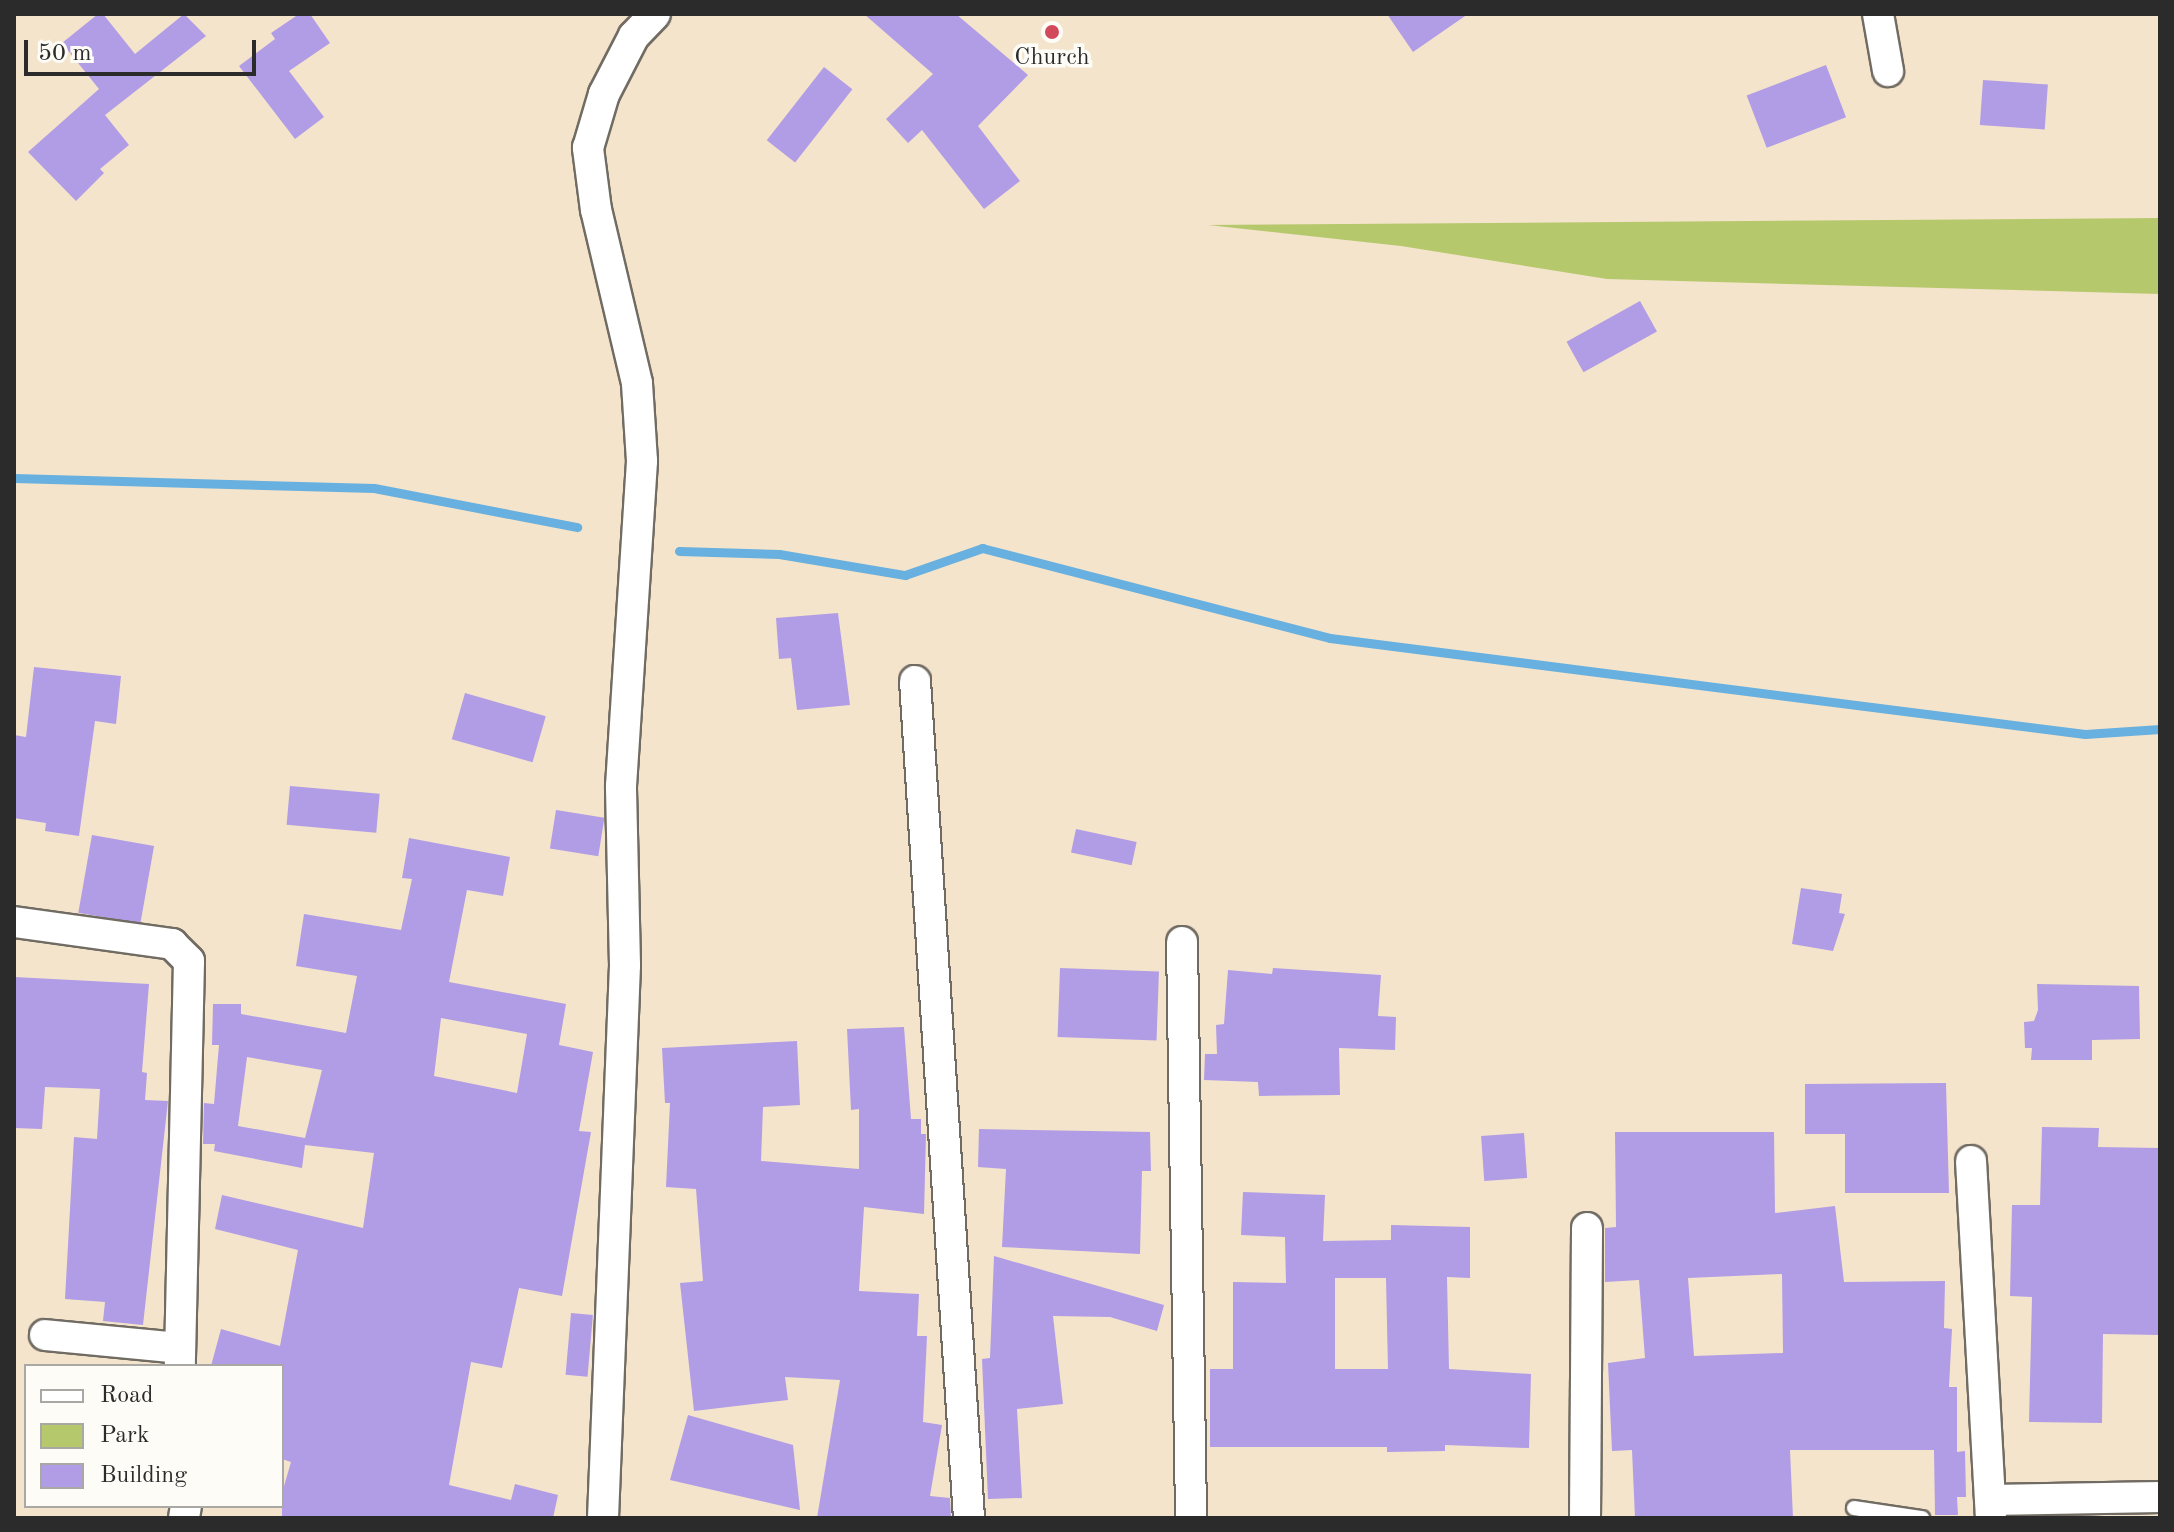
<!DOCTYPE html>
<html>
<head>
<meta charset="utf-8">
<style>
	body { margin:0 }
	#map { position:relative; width:2174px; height:1532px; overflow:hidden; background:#f4e4cb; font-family:"Old Standard TT",serif }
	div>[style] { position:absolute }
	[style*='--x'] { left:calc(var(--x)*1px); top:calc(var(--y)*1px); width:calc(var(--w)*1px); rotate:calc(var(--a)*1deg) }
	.green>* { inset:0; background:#b6c86c }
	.stream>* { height:9px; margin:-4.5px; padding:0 4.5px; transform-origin:4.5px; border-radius:4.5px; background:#68b0df }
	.building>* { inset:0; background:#b19ce6; transform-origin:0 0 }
	.roads { filter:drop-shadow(2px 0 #716c63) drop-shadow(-2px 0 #716c63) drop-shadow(0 2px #716c63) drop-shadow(0 -2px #716c63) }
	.lane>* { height:14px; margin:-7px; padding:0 7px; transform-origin:7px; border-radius:7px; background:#fff }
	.street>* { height:30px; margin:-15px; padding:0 15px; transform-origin:15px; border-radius:15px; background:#fff }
	.dots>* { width:22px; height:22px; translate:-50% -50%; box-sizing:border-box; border:4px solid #fdfcf7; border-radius:50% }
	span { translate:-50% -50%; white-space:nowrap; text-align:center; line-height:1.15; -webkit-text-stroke:7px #fdfcf7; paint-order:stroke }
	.poi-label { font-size:24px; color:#2b2b2b }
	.frame { position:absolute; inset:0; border:16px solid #2b2b2b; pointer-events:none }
	.legend { position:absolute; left:24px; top:1364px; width:260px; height:144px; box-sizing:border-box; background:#fdfcf7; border:2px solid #a9a8a5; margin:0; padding:10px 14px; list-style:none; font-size:24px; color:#2b2b2b }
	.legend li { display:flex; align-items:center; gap:16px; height:40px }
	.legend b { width:40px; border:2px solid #a9a8a5 }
	.scale { position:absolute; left:24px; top:40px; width:232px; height:36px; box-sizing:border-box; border:4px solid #2b2b2b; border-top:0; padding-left:10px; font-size:24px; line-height:28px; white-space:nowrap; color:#2b2b2b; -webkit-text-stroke:6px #fdfcf7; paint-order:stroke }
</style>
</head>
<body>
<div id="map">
	<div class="green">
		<i style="clip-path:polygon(2160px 218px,2160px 294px,1607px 279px,1401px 246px,1208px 225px)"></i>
	</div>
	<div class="stream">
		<i style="--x:14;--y:478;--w:360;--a:1.6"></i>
		<i style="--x:374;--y:488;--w:207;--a:10.9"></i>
		<i style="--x:679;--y:551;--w:100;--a:1.7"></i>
		<i style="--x:779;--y:554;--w:128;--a:9.5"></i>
		<i style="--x:905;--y:575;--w:82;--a:-19.3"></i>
		<i style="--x:982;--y:548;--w:359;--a:14.5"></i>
		<i style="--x:1330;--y:638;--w:761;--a:7.25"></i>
		<i style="--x:2085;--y:734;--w:75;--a:-3.8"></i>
	</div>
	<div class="building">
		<i style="clip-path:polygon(98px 14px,103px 14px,135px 54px,184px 14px,206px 36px,105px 115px,129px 145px,100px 169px,104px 173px,76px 201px,28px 152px,99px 89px,62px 43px)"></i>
		<i style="clip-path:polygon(299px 14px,310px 14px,330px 43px,289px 71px,324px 117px,295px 139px,239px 66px,275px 39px,271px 33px)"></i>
		<i style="clip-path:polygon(864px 14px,956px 14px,1028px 75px,978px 126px,1020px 181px,984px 209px,922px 130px,908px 143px,886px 119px,933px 74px)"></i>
		<i style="clip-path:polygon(1387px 14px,1468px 14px,1413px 52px)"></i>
		<i style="left:1826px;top:65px;width:56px;height:85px;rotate:69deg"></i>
		<i style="left:824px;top:67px;width:36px;height:93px;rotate:38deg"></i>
		<i style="left:1983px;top:80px;width:65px;height:45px;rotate:4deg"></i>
		<i style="left:1640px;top:301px;width:35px;height:84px;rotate:61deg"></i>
		<i style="clip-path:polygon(838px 613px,850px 705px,797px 710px,791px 658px,779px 659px,776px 618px)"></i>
		<i style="clip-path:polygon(34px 667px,121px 676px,116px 724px,95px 721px,79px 836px,45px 831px,46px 823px,14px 818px,14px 735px,26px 737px)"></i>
		<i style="left:465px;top:693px;width:84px;height:48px;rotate:16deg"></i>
		<i style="left:290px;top:786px;width:90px;height:39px;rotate:5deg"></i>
		<i style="left:556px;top:810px;width:49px;height:39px;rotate:9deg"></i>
		<i style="left:1076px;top:829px;width:62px;height:24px;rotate:12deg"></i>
		<i style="left:92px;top:835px;width:63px;height:79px;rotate:10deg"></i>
		<i style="clip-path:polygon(evenodd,409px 838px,510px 857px,503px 896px,467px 890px,449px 982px,566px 1004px,559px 1045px,593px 1052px,579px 1131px,591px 1132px,562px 1296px,519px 1288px,502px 1368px,471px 1362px,449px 1485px,511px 1500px,515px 1484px,558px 1495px,553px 1518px,282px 1518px,282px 1493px,291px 1462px,282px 1459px,282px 1366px,211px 1366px,221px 1329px,280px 1346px,298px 1250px,215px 1229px,222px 1195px,363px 1228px,374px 1153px,305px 1145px,302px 1168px,214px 1151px,215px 1144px,203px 1144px,204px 1103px,214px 1104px,219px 1045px,212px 1045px,213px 1004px,241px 1004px,241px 1014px,346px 1033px,357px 976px,296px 966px,304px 914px,401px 930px,412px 879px,402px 878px,409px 838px,441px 1018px,527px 1034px,517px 1093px,434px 1076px,441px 1018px,409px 838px,247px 1057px,322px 1070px,305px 1138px,238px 1126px,247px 1057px)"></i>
		<i style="clip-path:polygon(1801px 888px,1842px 894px,1839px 913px,1845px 914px,1833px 951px,1792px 944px)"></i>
		<i style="left:1060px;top:968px;width:99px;height:69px;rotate:2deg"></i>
		<i style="clip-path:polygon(1273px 968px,1381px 975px,1378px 1016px,1396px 1017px,1395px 1050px,1339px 1048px,1340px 1095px,1259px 1096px,1258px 1082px,1204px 1080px,1205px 1054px,1217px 1054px,1216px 1025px,1224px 1024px,1228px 970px,1272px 974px)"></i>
		<i style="clip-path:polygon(14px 977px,149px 984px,142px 1072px,147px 1073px,145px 1100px,168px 1101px,143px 1325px,103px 1321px,105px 1302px,65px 1299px,74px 1137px,97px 1139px,100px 1089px,45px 1087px,42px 1129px,14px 1128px)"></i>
		<i style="clip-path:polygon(2037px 984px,2139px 986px,2140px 1039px,2092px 1040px,2092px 1060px,2031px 1060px,2032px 1048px,2025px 1048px,2024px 1022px,2034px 1021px,2038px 1010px)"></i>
		<i style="clip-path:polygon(904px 1027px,911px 1119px,921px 1119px,921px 1134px,926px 1134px,924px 1214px,864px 1207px,859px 1291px,919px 1294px,917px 1336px,927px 1336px,923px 1422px,942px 1425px,930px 1496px,950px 1498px,951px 1518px,817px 1518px,840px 1380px,785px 1377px,788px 1400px,694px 1411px,680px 1283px,703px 1281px,696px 1189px,666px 1187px,670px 1103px,665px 1103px,662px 1048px,797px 1041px,800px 1105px,763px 1107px,761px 1161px,859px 1169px,859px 1109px,851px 1110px,847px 1029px)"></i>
		<i style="clip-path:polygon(1946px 1083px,1949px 1193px,1845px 1193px,1845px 1134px,1805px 1134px,1805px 1084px)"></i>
		<i style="clip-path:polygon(2042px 1127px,2099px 1128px,2098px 1147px,2159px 1148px,2160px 1335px,2103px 1334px,2102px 1423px,2029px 1422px,2032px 1297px,2010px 1296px,2012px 1205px,2040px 1205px)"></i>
		<i style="clip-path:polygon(979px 1129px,1150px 1132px,1151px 1171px,1142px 1171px,1140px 1254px,1002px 1247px,1006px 1169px,978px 1167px)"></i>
		<i style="clip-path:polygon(evenodd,1615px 1132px,1774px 1132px,1775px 1213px,1835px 1206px,1844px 1282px,1945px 1281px,1944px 1328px,1952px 1329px,1949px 1387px,1957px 1387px,1957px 1452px,1965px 1451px,1966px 1497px,1957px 1497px,1958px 1515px,1935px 1515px,1934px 1450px,1790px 1450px,1793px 1518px,1635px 1518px,1632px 1450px,1612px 1451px,1608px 1363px,1645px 1358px,1639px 1280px,1605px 1282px,1605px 1228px,1616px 1227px,1615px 1132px,1782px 1274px,1783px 1353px,1694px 1356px,1688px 1278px,1782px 1274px)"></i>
		<i style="left:1524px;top:1133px;width:45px;height:43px;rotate:86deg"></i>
		<i style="clip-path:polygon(evenodd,1243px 1192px,1325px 1195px,1323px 1241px,1391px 1240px,1391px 1225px,1470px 1227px,1470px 1278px,1447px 1277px,1449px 1369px,1531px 1374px,1529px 1448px,1445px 1445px,1445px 1451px,1387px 1452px,1387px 1447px,1210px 1447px,1210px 1369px,1233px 1369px,1233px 1282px,1286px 1283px,1285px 1237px,1241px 1235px,1243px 1192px,1335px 1278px,1386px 1278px,1388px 1369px,1335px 1369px,1335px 1278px)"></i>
		<i style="clip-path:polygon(994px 1256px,1164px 1305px,1157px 1331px,1110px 1317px,1053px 1316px,1063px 1404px,1017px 1409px,1022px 1498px,988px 1499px,982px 1359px,990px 1358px)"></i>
		<i style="left:571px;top:1313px;width:22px;height:62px;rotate:5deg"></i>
		<i style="clip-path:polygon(688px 1415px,793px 1445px,800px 1510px,670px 1480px)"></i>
	</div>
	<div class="roads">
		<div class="lane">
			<i style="--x:1854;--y:1508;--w:69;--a:8.4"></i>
		</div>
		<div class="street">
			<i style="--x:1878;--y:14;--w:58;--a:80"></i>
			<i style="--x:915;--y:681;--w:839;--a:86.31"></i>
			<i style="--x:14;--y:922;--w:160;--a:7.9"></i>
			<i style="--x:172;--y:944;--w:24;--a:45"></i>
			<i style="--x:189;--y:961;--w:405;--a:91.3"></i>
			<i style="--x:1182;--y:942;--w:576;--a:89.1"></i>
			<i style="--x:1971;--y:1161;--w:358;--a:86.8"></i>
			<i style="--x:45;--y:1335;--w:135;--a:5.5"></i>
			<i style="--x:1991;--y:1500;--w:169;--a:-1"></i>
			<i style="--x:184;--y:1518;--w:12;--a:-81"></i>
			<i style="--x:603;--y:1518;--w:553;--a:-87.72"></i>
			<i style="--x:625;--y:965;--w:179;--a:-91.3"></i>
			<i style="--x:621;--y:786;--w:326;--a:-86.3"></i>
			<i style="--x:642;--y:461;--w:78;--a:-93.7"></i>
			<i style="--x:637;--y:383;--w:178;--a:-103.3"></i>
			<i style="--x:596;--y:210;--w:63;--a:-97.4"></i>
			<i style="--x:588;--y:148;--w:56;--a:-73.5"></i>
			<i style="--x:604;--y:94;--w:65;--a:-62.7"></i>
			<i style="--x:634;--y:36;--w:30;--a:-46"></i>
			<i style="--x:1585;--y:1518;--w:290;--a:-89.6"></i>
		</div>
	</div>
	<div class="dots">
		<i style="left:1052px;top:32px;background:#d1495b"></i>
	</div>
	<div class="poi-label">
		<span style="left:1052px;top:59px">Church</span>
	</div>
	<div class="frame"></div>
	<ul class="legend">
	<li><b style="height:10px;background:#fff"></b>Road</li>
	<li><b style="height:22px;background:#b6c86c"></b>Park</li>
	<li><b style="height:22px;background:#b19ce6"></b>Building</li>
	</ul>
	<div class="scale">50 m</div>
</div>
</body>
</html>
